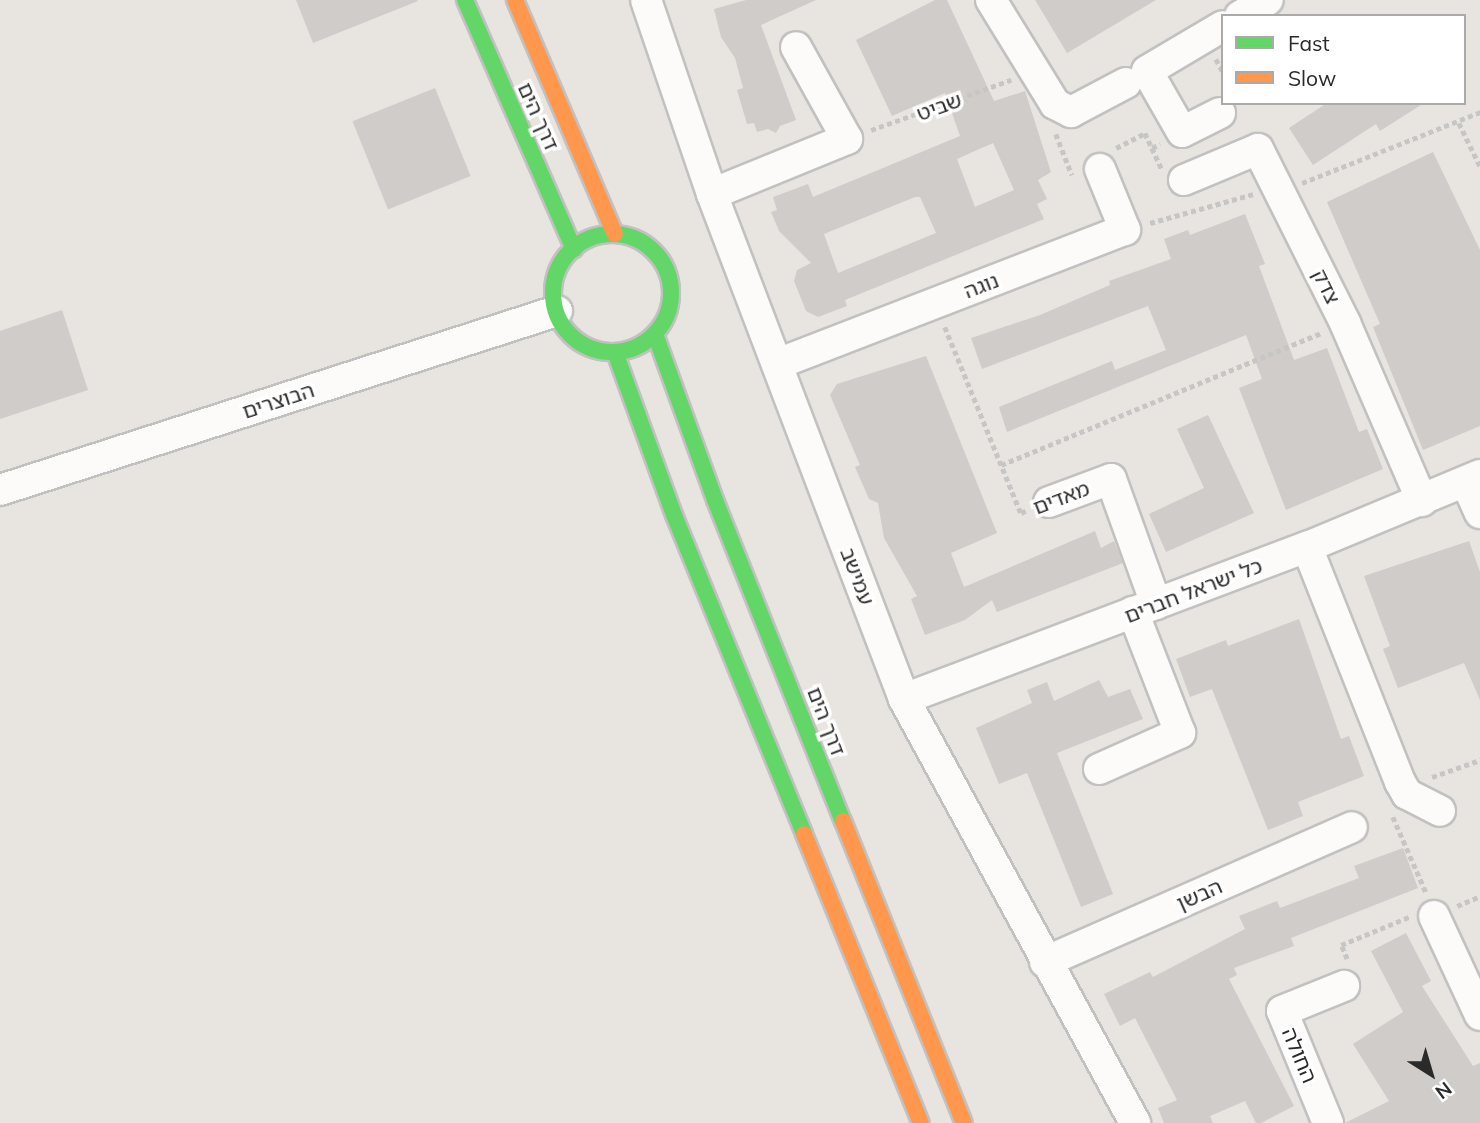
<!DOCTYPE html>
<html>
<head>
<meta charset="utf-8">
<style>
	body { margin:0 }
	#map { position:relative; width:1480px; height:1123px; overflow:hidden; background:#e8e4e0; font-family:Mulish,"Noto Sans Hebrew",sans-serif }
	div>[style] { position:absolute }
	[style*='--x'] { left:calc(var(--x)*1px); top:calc(var(--y)*1px); width:calc(var(--w)*1px); rotate:calc(var(--a)*1deg) }
	.building>* { inset:0; background:#cfccca; transform-origin:0 0 }
	.path>* { height:4.5px; margin-top:-2.25px; transform-origin:0; background:repeating-linear-gradient(90deg,#c6c6c5 0 5px,transparent 0 8.5px) }
	.roads { filter:drop-shadow(2px 0 #c2c1c1) drop-shadow(-2px 0 #c2c1c1) drop-shadow(0 2px #c2c1c1) drop-shadow(0 -2px #c2c1c1) }
	.street>* { height:30px; margin:-15px; padding:0 15px; transform-origin:15px; border-radius:15px; background:#fcfbfa }
	.fast>* { height:16px; margin:-8px; padding:0 8px; transform-origin:8px; border-radius:8px; background:#63d668 }
	.fast>.ring { margin:-8px; padding:0; box-sizing:content-box; background:none; border:16px solid #63d668; border-radius:50% }
	.slow>* { height:16px; margin:-8px; padding:0 8px; transform-origin:8px; border-radius:8px; background:#ff974d }
	span { translate:-50% -50%; white-space:nowrap; text-align:center; line-height:1.15; -webkit-text-stroke:7px #fff; paint-order:stroke }
	.street-label { font-size:21px; color:#2a2a2a }
	.legend { position:absolute; left:1221px; top:14px; width:245px; height:91px; box-sizing:border-box; background:#fff; border:2px solid #aaa; margin:0; padding:9px 12px; list-style:none; font-size:21px; color:#2a2a2a }
	.legend li { display:flex; align-items:center; gap:14px; height:35px }
	.legend b { width:35px; border:2px solid #aaa }
	.north { position:absolute; left:1396px; top:1039px; width:70px; height:70px; -webkit-text-stroke:5px #fff; paint-order:stroke; rotate:143deg; font-size:19px; font-weight:700; line-height:28px; text-align:center; color:#2a2a2a }
	.north::after { content:''; display:block; margin:auto; width:24px; height:32px; background:#2a2a2a; clip-path:polygon(50% 0,100% 100%,50% 72%,0 100%) }
</style>
</head>
<body>
<div id="map">
	<div class="building">
		<i style="clip-path:polygon(296px 0,417px 0,418px 1px,313px 43px)"></i>
		<i style="clip-path:polygon(746px 0,816px 0,761px 25px,796px 120px,780px 126px,776px 133px,768px 129px,757px 132px,754px 123px,747px 124px,737px 90px,743px 88px,735px 58px,721px 37px,714px 9px)"></i>
		<i style="clip-path:polygon(evenodd,935px 0,947px 0,994px 101px,1025px 91px,1051px 172px,1038px 180px,1047px 199px,1037px 204px,1044px 219px,845px 300px,847px 306px,818px 317px,806px 311px,794px 281px,797px 270px,811px 263px,779px 231px,771px 212px,777px 210px,773px 197px,808px 184px,813px 197px,960px 136px,945px 93px,892px 116px,856px 40px,935px 0,993px 143px,1014px 190px,975px 207px,957px 159px,993px 143px,935px 0,915px 197px,920px 197px,936px 233px,838px 273px,824px 234px,915px 197px)"></i>
		<i style="clip-path:polygon(1035px 0,1156px 0,1067px 53px)"></i>
		<i style="left:435px;top:88px;width:95px;height:89px;rotate:68deg"></i>
		<i style="clip-path:polygon(1327px 103px,1424px 103px,1380px 131px,1376px 124px,1313px 165px,1289px 128px)"></i>
		<i style="clip-path:polygon(1433px 152px,1480px 250px,1480px 426px,1423px 450px,1373px 327px,1380px 324px,1327px 202px)"></i>
		<i style="clip-path:polygon(1245px 214px,1265px 264px,1259px 266px,1294px 360px,1327px 348px,1359px 432px,1367px 429px,1383px 469px,1286px 510px,1239px 388px,1262px 379px,1246px 335px,1007px 432px,999px 407px,1112px 361px,1115px 370px,1166px 350px,1148px 306px,982px 369px,971px 338px,1040px 315px,1110px 285px,1109px 281px,1171px 259px,1164px 239px,1188px 230px,1190px 235px)"></i>
		<i style="clip-path:polygon(62px 310px,88px 390px,0 419px,0 331px)"></i>
		<i style="clip-path:polygon(926px 356px,997px 533px,951px 553px,964px 587px,1095px 531px,1101px 548px,1114px 541px,1123px 563px,997px 612px,992px 600px,965px 620px,925px 635px,911px 599px,917px 596px,884px 538px,878px 503px,869px 499px,855px 467px,860px 465px,830px 395px,837px 384px)"></i>
		<i style="clip-path:polygon(1208px 415px,1254px 513px,1166px 552px,1149px 514px,1204px 488px,1177px 429px)"></i>
		<i style="clip-path:polygon(1469px 541px,1480px 572px,1480px 700px,1464px 663px,1398px 688px,1383px 649px,1390px 646px,1364px 576px)"></i>
		<i style="clip-path:polygon(1299px 619px,1341px 739px,1349px 736px,1364px 776px,1298px 802px,1303px 816px,1268px 830px,1212px 689px,1190px 697px,1176px 659px,1226px 640px,1228px 646px)"></i>
		<i style="clip-path:polygon(1099px 680px,1108px 697px,1130px 689px,1143px 719px,1057px 753px,1113px 894px,1081px 907px,1027px 773px,999px 784px,976px 728px,1032px 703px,1027px 690px,1047px 682px,1054px 701px)"></i>
		<i style="clip-path:polygon(1403px 848px,1418px 888px,1291px 938px,1294px 946px,1234px 968px,1237px 975px,1229px 979px,1294px 1106px,1261px 1123px,1256px 1123px,1245px 1101px,1210px 1116px,1213px 1123px,1164px 1123px,1158px 1108px,1177px 1100px,1135px 1018px,1120px 1026px,1104px 994px,1150px 972px,1153px 977px,1245px 929px,1239px 916px,1277px 901px,1280px 908px,1359px 878px,1354px 866px)"></i>
		<i style="clip-path:polygon(1406px 933px,1431px 981px,1422px 986px,1473px 1066px,1480px 1063px,1480px 1123px,1345px 1123px,1389px 1101px,1353px 1044px,1403px 1012px,1371px 951px)"></i>
	</div>
	<div class="path">
		<i style="--x:1216;--y:59;--w:15;--a:62"></i>
		<i style="--x:1459;--y:123;--w:48;--a:64"></i>
		<i style="--x:871;--y:130;--w:149;--a:-19.7"></i>
		<i style="--x:1056;--y:134;--w:44;--a:68.7"></i>
		<i style="--x:1116;--y:148;--w:33;--a:-27"></i>
		<i style="--x:1145;--y:133;--w:17;--a:65"></i>
		<i style="--x:1152;--y:148;--w:9;--a:-27"></i>
		<i style="--x:1152;--y:148;--w:23;--a:65"></i>
		<i style="--x:1302;--y:183;--w:192;--a:-21.7"></i>
		<i style="--x:1150;--y:223;--w:107;--a:-15.7"></i>
		<i style="--x:945;--y:327;--w:201;--a:67.8"></i>
		<i style="--x:1021;--y:513;--w:7;--a:-27"></i>
		<i style="--x:1001;--y:465;--w:346;--a:-22.4"></i>
		<i style="--x:1432;--y:777;--w:51;--a:-19.5"></i>
		<i style="--x:1393;--y:817;--w:82;--a:66.3"></i>
		<i style="--x:1457;--y:906;--w:25;--a:-23"></i>
		<i style="--x:1347;--y:959;--w:15;--a:-113"></i>
		<i style="--x:1341;--y:945;--w:74;--a:-22.4"></i>
	</div>
	<div class="roads">
		<div class="street">
			<i style="--x:646;--y:0;--w:205;--a:71.2"></i>
			<i style="--x:712;--y:194;--w:540;--a:69.18"></i>
			<i style="--x:904;--y:699;--w:483;--a:61.4"></i>
			<i style="--x:991;--y:0;--w:122;--a:58.4"></i>
			<i style="--x:1055;--y:104;--w:18;--a:27"></i>
			<i style="--x:1071;--y:112;--w:62;--a:-27.8"></i>
			<i style="--x:1240;--y:16;--w:32;--a:-30"></i>
			<i style="--x:1220;--y:113;--w:42;--a:153.4"></i>
			<i style="--x:1182;--y:132;--w:70;--a:-119.8"></i>
			<i style="--x:1147;--y:71;--w:88;--a:-30.6"></i>
			<i style="--x:1184;--y:180;--w:80;--a:-22.7"></i>
			<i style="--x:1258;--y:149;--w:195;--a:63.4"></i>
			<i style="--x:1345;--y:323;--w:194;--a:66.6"></i>
			<i style="--x:712;--y:194;--w:146;--a:-22.2"></i>
			<i style="--x:847;--y:139;--w:105;--a:-119"></i>
			<i style="--x:777;--y:364;--w:373;--a:-21.1"></i>
			<i style="--x:1125;--y:230;--w:66;--a:-112.3"></i>
			<i style="--x:1466;--y:482;--w:34;--a:66"></i>
			<i style="--x:0;--y:490;--w:585;--a:-17.82"></i>
			<i style="--x:1049;--y:502;--w:66;--a:-20.4"></i>
			<i style="--x:1111;--y:479;--w:133;--a:70.2"></i>
			<i style="--x:1307;--y:547;--w:253;--a:68.4"></i>
			<i style="--x:1400;--y:782;--w:14;--a:60"></i>
			<i style="--x:1407;--y:794;--w:37;--a:27"></i>
			<i style="--x:904;--y:699;--w:431;--a:-20.7"></i>
			<i style="--x:1307;--y:547;--w:187;--a:-22.6"></i>
			<i style="--x:1099;--y:769;--w:89;--a:-24"></i>
			<i style="--x:1180;--y:733;--w:130;--a:-111.2"></i>
			<i style="--x:1434;--y:916;--w:109;--a:65.1"></i>
			<i style="--x:1045;--y:962;--w:335;--a:-23.7"></i>
			<i style="--x:1328;--y:1123;--w:121;--a:-112.3"></i>
			<i style="--x:1282;--y:1011;--w:67;--a:-22"></i>
		</div>
		<div class="fast">
			<i style="--x:465;--y:0;--w:272;--a:66.4"></i>
			<i class="ring" style="left:553px;top:234px;width:102px;height:102px"></i>
			<i style="--x:655;--y:334;--w:177;--a:70.1"></i>
			<i style="--x:715;--y:500;--w:346;--a:68.3"></i>
			<i style="--x:615;--y:352;--w:173;--a:70.1"></i>
			<i style="--x:674;--y:515;--w:344;--a:67.8"></i>
		</div>
		<div class="slow">
			<i style="--x:515;--y:0;--w:254;--a:66.9"></i>
			<i style="--x:843;--y:821;--w:325;--a:68.2"></i>
			<i style="--x:804;--y:834;--w:312;--a:68"></i>
		</div>
	</div>
	<div class="street-label">
		<span style="left:939px;top:106px;rotate:-20deg">שביט</span>
		<span style="left:539px;top:116px;rotate:66deg">דרך הים</span>
		<span style="left:981px;top:285px;rotate:-21deg">נוגה</span>
		<span style="left:1327px;top:286px;rotate:64deg">צדק</span>
		<span style="left:278px;top:400px;rotate:-18deg">הבוצרים</span>
		<span style="left:1061px;top:497px;rotate:-21deg">מאדים</span>
		<span style="left:858px;top:576px;rotate:69deg">עמישב</span>
		<span style="left:1193px;top:590px;rotate:-21deg">כל ישראל חברים</span>
		<span style="left:827px;top:721px;rotate:69deg">דרך הים</span>
		<span style="left:1199px;top:894px;rotate:-24deg">הבשן</span>
		<span style="left:1300px;top:1055px;rotate:67deg">החולה</span>
	</div>
	<ul class="legend">
	<li><b style="height:9px;background:#63d668"></b>Fast</li>
	<li><b style="height:9px;background:#ff974d"></b>Slow</li>
	</ul>
	<div class="north">N</div>
</div>
</body>
</html>
